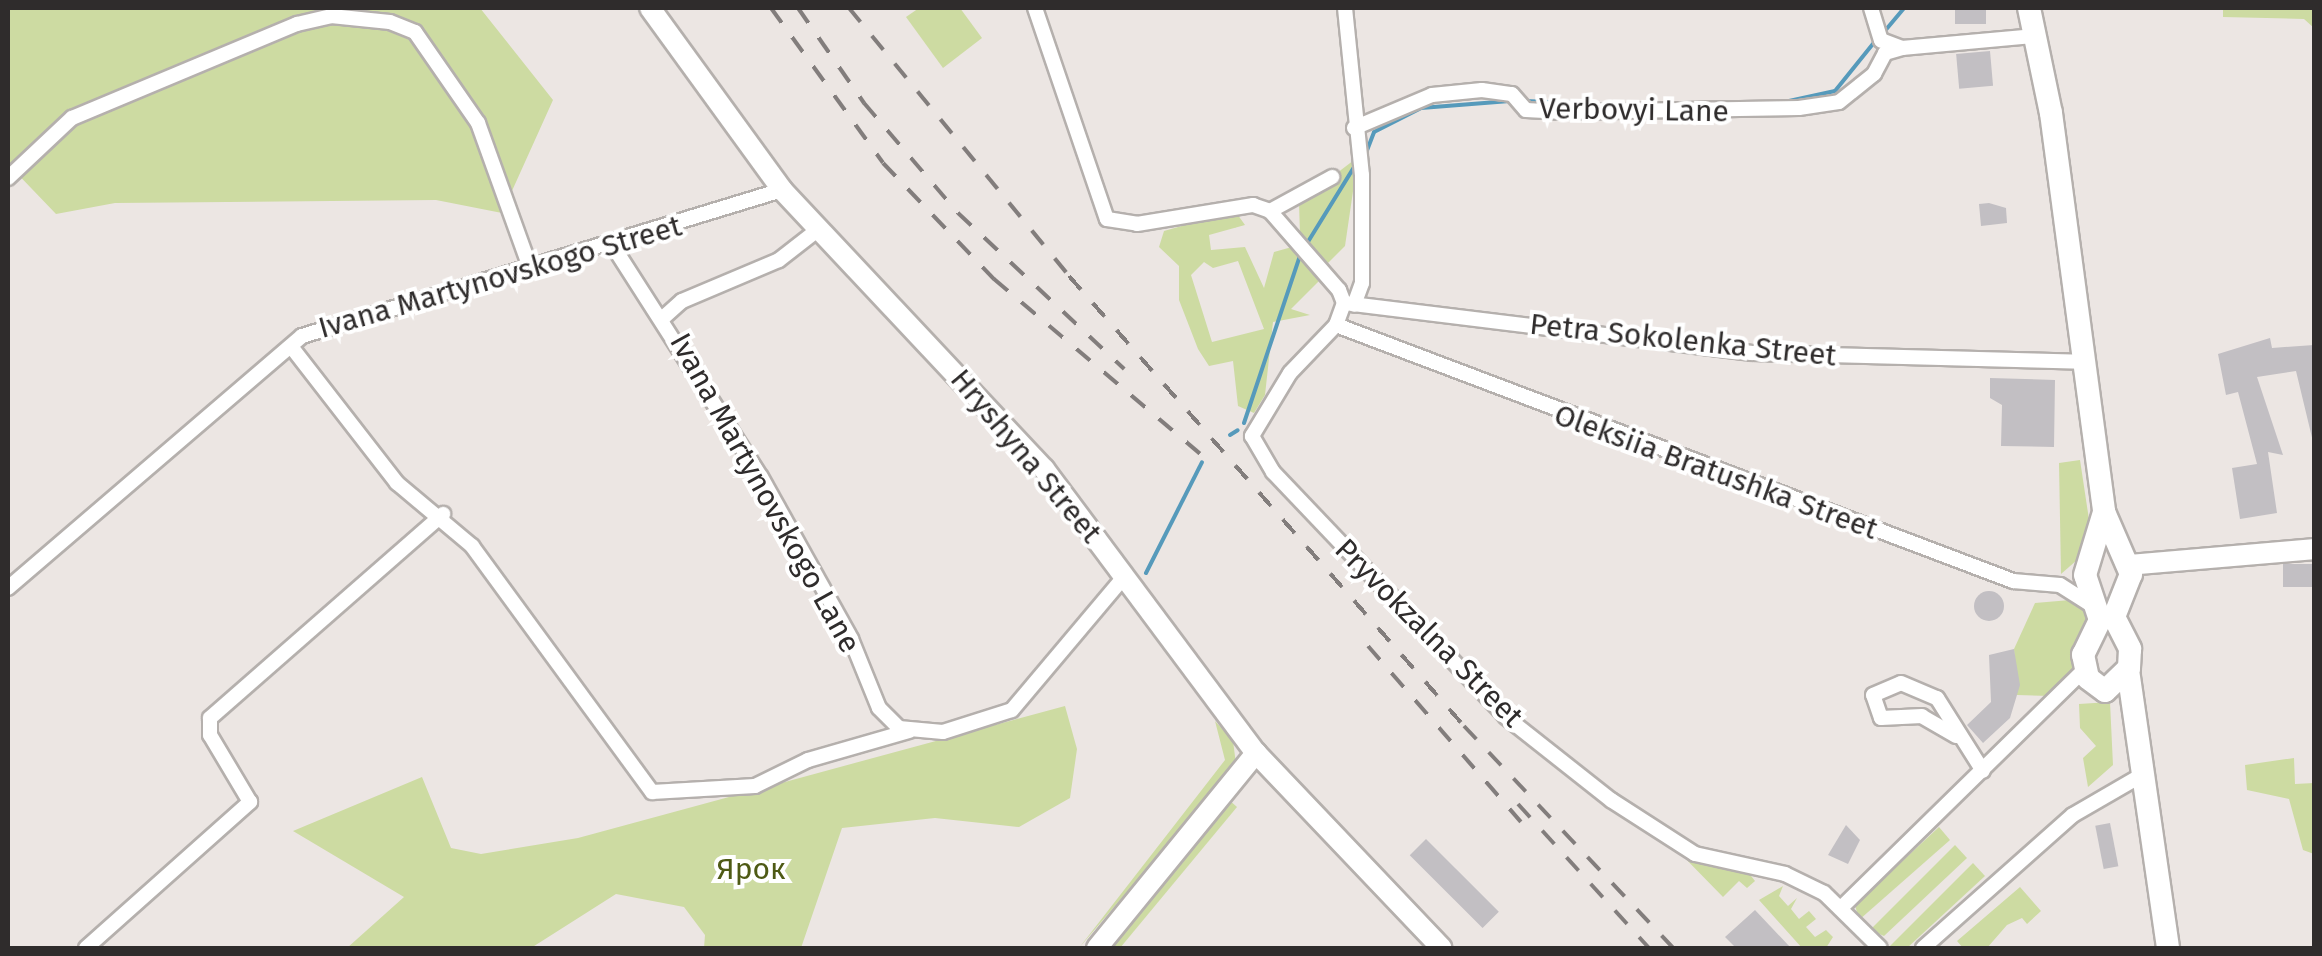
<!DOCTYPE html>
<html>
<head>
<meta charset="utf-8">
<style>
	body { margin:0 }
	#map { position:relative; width:2322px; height:956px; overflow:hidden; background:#ece6e3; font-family:"Fira Sans",sans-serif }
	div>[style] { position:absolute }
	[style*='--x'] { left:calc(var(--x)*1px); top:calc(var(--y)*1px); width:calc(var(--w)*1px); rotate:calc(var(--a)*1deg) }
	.green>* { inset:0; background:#cddba2 }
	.stream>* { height:4px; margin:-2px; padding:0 2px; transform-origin:2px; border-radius:2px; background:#569abb }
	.building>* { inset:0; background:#c2bfc3; transform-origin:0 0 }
	.round { border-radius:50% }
	.roads { filter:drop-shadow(2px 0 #b5b0ad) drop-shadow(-2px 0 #b5b0ad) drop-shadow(0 2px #b5b0ad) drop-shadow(0 -2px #b5b0ad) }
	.street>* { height:14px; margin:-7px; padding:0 7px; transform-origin:7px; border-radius:7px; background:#fff }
	.secondary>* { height:20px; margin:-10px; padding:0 10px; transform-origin:10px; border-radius:10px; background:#fff }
	.primary>* { height:22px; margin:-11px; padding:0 11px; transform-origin:11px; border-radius:11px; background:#fff }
	.rail>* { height:4px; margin-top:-2px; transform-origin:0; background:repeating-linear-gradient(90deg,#827d7c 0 18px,transparent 0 36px) }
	span { translate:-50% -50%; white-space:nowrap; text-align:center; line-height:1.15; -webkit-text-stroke:8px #fff; paint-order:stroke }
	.street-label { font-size:30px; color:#2f2c2c }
	.park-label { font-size:30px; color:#4e5a15 }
	.frame { position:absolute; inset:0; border:10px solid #2f2c2c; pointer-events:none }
</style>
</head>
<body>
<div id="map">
	<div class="green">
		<i style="clip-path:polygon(8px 8px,480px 8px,553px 100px,502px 213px,436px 200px,115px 203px,56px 214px,8px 164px)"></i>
		<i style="clip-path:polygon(919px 8px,960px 8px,982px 38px,943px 68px,906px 17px)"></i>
		<i style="clip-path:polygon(2223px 8px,2314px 8px,2314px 28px,2304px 19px,2223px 17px)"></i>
		<i style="clip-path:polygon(1358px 157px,1345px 246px,1326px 265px,1300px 235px,1299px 202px)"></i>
		<i style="clip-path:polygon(evenodd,1235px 211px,1245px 225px,1209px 235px,1211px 250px,1245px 247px,1264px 288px,1274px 252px,1299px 245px,1323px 277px,1291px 309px,1310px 315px,1273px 322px,1265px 395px,1254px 413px,1238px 406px,1233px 361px,1209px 366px,1198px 349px,1179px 300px,1179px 266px,1159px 247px,1164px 231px,1235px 211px,1238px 261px,1264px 329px,1212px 342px,1191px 275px,1204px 262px,1213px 268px,1238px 261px)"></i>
		<i style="clip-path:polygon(2080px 460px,2093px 546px,2061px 574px,2059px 463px)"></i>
		<i style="clip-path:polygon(2082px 599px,2099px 610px,2083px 665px,2051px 696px,2017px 695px,2014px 649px,2035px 603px)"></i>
		<i style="clip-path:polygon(2110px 702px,2113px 765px,2088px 787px,2083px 758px,2096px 746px,2080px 728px,2079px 704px)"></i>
		<i style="clip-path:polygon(1065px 706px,1077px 749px,1070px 798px,1019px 827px,935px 818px,842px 828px,801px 948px,704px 948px,705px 935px,684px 907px,616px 894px,531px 948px,347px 948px,404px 897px,293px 831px,422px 777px,451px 848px,481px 854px,578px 838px)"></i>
		<i style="clip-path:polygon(1215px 721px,1233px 741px,1236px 764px,1079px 948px,1225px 760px)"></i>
		<i style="clip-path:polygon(2294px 758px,2295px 784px,2314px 783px,2314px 854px,2303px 850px,2289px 799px,2247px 790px,2245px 765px)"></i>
		<i style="clip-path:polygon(1228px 799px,1237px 807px,1120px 948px,1106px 948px)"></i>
		<i style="clip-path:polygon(1939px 827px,1950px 840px,1859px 920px,1855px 905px)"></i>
		<i style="clip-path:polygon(1955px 845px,1967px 858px,1884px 936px,1870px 930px)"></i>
		<i style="clip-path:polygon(1678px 851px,1748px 872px,1755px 881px,1747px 888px,1739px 881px,1723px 897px)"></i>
		<i style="clip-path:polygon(1973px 863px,1985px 876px,1907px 948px,1888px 948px)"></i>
		<i style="clip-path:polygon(1783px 886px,1779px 896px,1788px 906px,1797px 898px,1791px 909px,1799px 919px,1809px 911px,1816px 919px,1806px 927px,1815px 937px,1826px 930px,1833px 937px,1826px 948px,1802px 948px,1759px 900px)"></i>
		<i style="clip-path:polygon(2020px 887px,2041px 911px,2027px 924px,2022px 918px,2007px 925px,1987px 948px,1963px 948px,1957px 941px)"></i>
	</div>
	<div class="stream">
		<i style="--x:1884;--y:32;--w:31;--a:-50"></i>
		<i style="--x:1525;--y:101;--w:95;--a:2.4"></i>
		<i style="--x:1789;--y:101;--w:47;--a:-12.3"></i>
		<i style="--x:1835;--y:91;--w:67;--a:-51.1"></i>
		<i style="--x:1366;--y:153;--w:22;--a:-69"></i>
		<i style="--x:1374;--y:132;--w:53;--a:-27.1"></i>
		<i style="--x:1421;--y:108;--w:89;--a:-4.5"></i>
		<i style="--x:1306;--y:245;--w:95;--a:-58.3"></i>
		<i style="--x:1244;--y:423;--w:179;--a:-71.5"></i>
		<i style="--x:1230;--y:435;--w:9;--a:-32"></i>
		<i style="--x:1146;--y:573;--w:124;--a:-63.2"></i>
	</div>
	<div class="building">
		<i style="left:1955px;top:8px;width:31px;height:16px"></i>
		<i style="left:1990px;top:51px;width:35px;height:34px;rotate:85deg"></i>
		<i style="clip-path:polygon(1989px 203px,2006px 208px,2007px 223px,1981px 226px,1979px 204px)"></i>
		<i style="clip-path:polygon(2270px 338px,2272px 348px,2314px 345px,2314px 446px,2296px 371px,2257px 377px,2283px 455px,2268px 452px,2277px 513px,2240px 519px,2232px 468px,2257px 464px,2238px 392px,2226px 395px,2218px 354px)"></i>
		<i style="clip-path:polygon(1990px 378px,2055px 380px,2054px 447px,2001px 446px,2002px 405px,1990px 398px)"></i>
		<i style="left:2314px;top:564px;width:23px;height:31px;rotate:90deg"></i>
		<i class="round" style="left:1974px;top:591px;width:30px;height:30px"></i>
		<i style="clip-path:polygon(2014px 649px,2020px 685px,2010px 718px,1983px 743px,1967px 725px,1991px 702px,1989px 655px)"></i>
		<i style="left:2110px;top:823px;width:44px;height:15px;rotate:79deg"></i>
		<i style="clip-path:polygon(1846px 825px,1860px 840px,1848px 864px,1828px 855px)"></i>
		<i style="left:1426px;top:839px;width:103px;height:23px;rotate:45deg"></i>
		<i style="clip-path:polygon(1755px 910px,1791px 948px,1736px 948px,1725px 937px)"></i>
	</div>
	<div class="roads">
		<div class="street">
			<i style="--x:1035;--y:8;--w:223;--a:71.2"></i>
			<i style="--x:1107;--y:219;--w:30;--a:9"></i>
			<i style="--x:1137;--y:224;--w:118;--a:-9.3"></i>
			<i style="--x:1253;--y:205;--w:18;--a:19"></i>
			<i style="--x:1270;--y:211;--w:105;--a:48.9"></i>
			<i style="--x:1339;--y:290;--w:14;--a:69"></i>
			<i style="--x:1344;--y:303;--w:23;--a:110"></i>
			<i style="--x:1336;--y:325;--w:66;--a:133.8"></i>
			<i style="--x:1290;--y:373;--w:74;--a:121.1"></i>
			<i style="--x:1252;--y:436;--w:42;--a:59.7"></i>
			<i style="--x:1273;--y:472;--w:338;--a:46.4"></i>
			<i style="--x:1506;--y:717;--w:134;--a:38.3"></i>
			<i style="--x:1611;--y:800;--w:100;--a:32.7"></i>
			<i style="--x:1695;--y:854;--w:92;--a:12.5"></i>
			<i style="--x:1785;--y:874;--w:43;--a:26"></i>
			<i style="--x:1824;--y:893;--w:78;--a:44.5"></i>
			<i style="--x:1345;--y:8;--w:168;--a:84.2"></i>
			<i style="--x:1362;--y:175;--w:108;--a:90"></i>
			<i style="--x:1362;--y:283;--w:23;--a:110"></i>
			<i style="--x:1871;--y:8;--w:34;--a:73"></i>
			<i style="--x:1881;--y:40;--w:22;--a:21"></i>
			<i style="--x:1354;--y:128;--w:85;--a:-22.9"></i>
			<i style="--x:1432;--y:95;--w:50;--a:-5.7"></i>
			<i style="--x:1482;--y:90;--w:30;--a:8"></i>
			<i style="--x:1512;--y:94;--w:21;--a:49"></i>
			<i style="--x:1526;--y:110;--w:37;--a:3"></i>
			<i style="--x:1563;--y:112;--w:236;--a:-1"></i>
			<i style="--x:1799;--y:108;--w:40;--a:-8.5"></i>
			<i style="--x:1839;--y:102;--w:45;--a:-38.7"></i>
			<i style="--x:1874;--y:74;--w:24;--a:-62"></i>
			<i style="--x:1885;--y:53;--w:18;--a:-16"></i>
			<i style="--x:1902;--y:48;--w:134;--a:-5.2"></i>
			<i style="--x:8;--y:178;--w:88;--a:-43.2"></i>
			<i style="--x:72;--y:118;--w:244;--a:-22.7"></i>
			<i style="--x:297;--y:24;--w:35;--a:-13"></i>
			<i style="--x:331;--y:16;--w:59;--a:5.8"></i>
			<i style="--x:390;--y:22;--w:27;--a:22"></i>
			<i style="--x:415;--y:32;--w:111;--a:55.3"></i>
			<i style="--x:478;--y:123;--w:156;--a:70.2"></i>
			<i style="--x:1270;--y:211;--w:71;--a:-28.7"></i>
			<i style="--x:613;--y:246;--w:274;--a:57.4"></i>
			<i style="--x:761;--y:477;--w:185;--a:60.9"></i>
			<i style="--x:851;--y:639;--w:74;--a:67.9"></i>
			<i style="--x:879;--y:708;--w:28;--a:45"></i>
			<i style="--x:899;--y:728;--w:44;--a:5.2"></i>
			<i style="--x:943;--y:732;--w:72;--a:-17.7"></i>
			<i style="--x:1012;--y:710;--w:172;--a:-49.9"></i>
			<i style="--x:1344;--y:303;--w:410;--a:7"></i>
			<i style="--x:1751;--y:353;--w:333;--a:1.5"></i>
			<i style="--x:664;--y:317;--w:24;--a:-42"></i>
			<i style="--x:682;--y:301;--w:105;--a:-22.9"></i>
			<i style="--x:779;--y:260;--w:52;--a:-38"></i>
			<i style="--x:1336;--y:325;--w:724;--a:20.71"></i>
			<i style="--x:2013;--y:581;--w:47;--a:4.9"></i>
			<i style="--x:2060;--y:585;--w:43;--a:32.6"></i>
			<i style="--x:293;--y:349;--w:170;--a:52.2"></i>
			<i style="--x:397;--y:483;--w:98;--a:40"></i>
			<i style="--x:472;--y:546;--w:305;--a:53.8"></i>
			<i style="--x:652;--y:792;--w:103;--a:-3.3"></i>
			<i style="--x:755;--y:786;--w:59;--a:-26.1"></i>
			<i style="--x:808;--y:760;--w:105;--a:-16"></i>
			<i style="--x:8;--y:588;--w:387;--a:-40.6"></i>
			<i style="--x:302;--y:336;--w:502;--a:-16.92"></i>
			<i style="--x:1956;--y:736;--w:39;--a:-150"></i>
			<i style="--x:1922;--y:716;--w:41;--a:177.2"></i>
			<i style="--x:1881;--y:718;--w:24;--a:-109"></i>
			<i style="--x:1873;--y:695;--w:30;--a:-23"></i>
			<i style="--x:1901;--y:683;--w:39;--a:23"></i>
			<i style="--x:1937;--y:698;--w:86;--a:57.8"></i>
			<i style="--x:1842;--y:907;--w:339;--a:-44.4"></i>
			<i style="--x:86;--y:948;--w:220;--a:-41.7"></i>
			<i style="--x:250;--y:802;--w:78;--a:-120.8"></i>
			<i style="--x:210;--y:735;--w:17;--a:-90"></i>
			<i style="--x:210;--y:718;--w:310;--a:-41.2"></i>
			<i style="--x:1923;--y:948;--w:200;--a:-41.6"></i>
			<i style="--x:2073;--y:815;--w:80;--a:-30.1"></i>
		</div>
		<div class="secondary">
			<i style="--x:650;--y:8;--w:225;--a:54"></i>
			<i style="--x:782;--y:190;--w:383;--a:46.8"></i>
			<i style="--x:1044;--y:469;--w:354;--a:53.3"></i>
			<i style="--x:1256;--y:753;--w:269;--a:46.4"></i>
			<i style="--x:2128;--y:565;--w:187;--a:-4.9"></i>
			<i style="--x:1097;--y:948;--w:252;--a:-50.8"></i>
		</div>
		<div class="primary">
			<i style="--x:2029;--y:8;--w:107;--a:78.2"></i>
			<i style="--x:2051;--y:113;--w:403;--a:82.4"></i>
			<i style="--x:2104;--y:512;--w:68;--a:66.5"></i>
			<i style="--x:2131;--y:574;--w:46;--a:111.6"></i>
			<i style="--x:2114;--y:617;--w:36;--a:63"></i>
			<i style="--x:2130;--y:649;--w:19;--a:93"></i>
			<i style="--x:2129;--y:668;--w:33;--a:136"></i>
			<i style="--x:2105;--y:691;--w:21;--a:-143"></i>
			<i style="--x:2088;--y:678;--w:24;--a:-102"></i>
			<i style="--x:2083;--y:655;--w:39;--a:-64"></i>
			<i style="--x:2100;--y:620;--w:47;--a:-108.4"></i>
			<i style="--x:2085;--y:575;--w:66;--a:-73.2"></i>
			<i style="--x:2128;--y:670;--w:281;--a:81.8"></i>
		</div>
	</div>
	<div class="rail">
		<i style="--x:771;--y:8;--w:191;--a:54.1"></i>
		<i style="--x:883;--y:163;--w:161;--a:46.3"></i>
		<i style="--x:994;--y:279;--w:270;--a:40.3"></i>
		<i style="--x:798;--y:8;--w:116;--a:55.2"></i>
		<i style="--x:864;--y:103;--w:145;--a:49.5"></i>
		<i style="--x:958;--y:213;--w:228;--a:43.2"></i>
		<i style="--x:849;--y:8;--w:347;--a:50.6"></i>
		<i style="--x:1069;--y:276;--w:599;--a:48.72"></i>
		<i style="--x:1464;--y:726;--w:305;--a:46.7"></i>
		<i style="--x:1368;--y:646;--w:233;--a:49"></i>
		<i style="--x:1518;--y:804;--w:195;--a:47.7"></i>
	</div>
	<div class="street-label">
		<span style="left:1634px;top:110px;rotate:1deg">Verbovyi Lane</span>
		<span style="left:500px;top:277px;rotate:-16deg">Ivana Martynovskogo Street</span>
		<span style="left:1683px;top:340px;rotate:6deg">Petra Sokolenka Street</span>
		<span style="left:1026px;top:456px;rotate:50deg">Hryshyna Street</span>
		<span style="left:1716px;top:472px;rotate:20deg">Oleksiia Bratushka Street</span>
		<span style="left:765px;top:493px;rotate:61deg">Ivana Martynovskogo Lane</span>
		<span style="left:1429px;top:633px;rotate:45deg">Pryvokzalna Street</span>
	</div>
	<div class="park-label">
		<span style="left:751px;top:869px">Ярок</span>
	</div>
	<div class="frame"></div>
</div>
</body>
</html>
